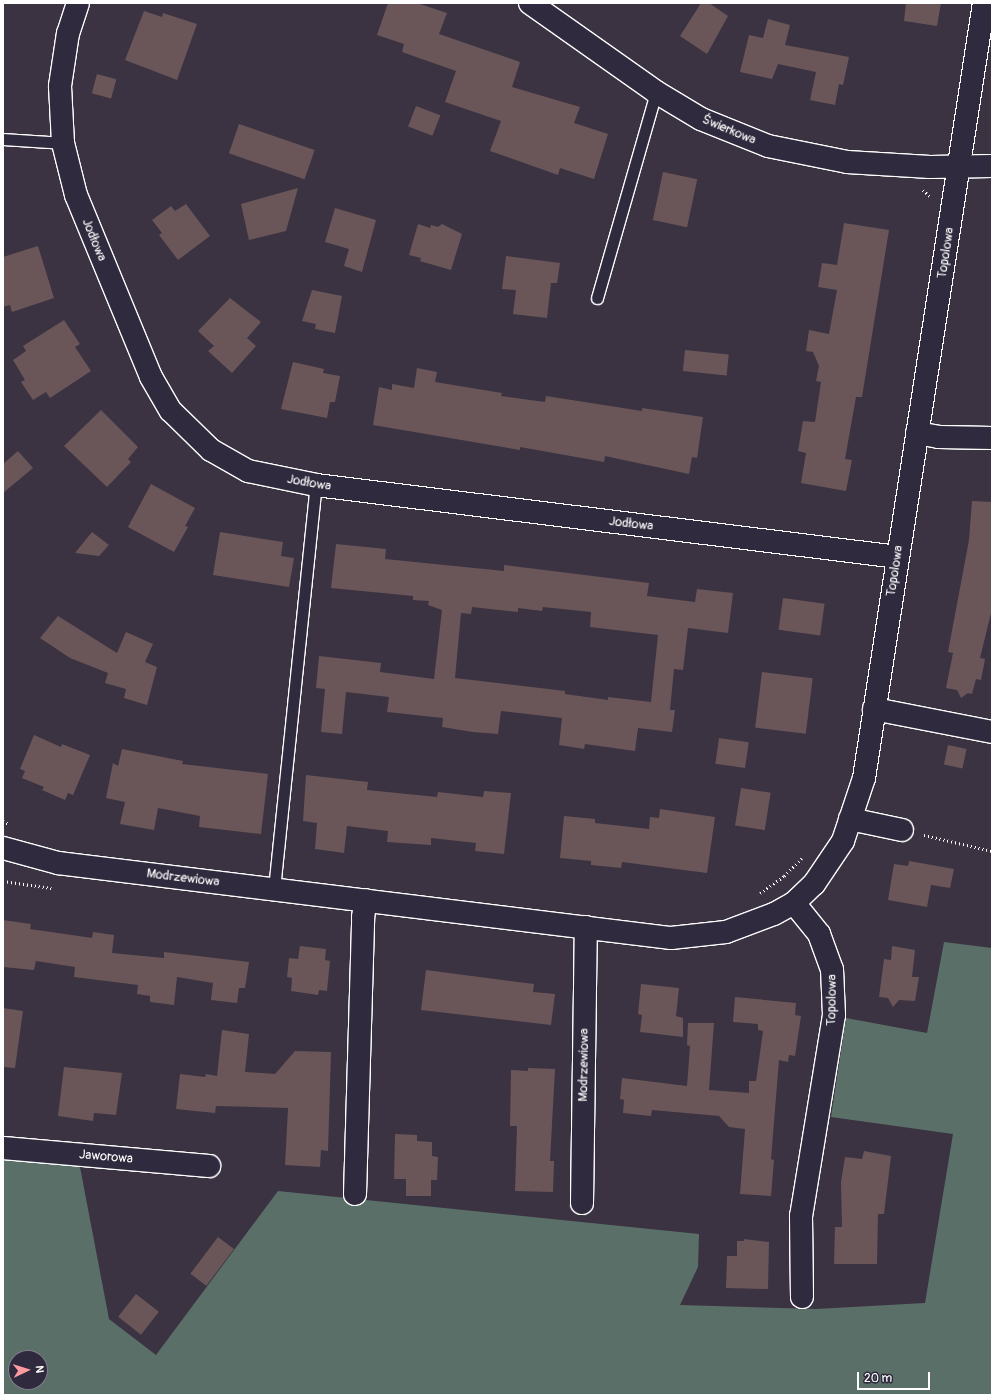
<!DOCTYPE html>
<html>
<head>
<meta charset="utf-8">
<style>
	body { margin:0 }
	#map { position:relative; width:995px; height:1398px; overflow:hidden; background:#3b3342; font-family:Pangolin,sans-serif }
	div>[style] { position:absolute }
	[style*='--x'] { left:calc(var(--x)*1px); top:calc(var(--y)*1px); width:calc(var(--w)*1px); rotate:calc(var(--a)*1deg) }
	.green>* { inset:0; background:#5b6f69 }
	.building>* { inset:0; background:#6a5658; transform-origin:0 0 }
	.path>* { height:2.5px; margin-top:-1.25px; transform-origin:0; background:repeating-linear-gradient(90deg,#fff 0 1px,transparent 0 4px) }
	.roads { filter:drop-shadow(1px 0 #fff) drop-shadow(-1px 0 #fff) drop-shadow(0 1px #fff) drop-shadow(0 -1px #fff) }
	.service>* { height:11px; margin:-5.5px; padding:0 5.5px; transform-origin:5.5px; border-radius:5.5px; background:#2f2a3d }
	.minor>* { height:22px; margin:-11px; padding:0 11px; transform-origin:11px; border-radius:11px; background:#2f2a3d }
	span { translate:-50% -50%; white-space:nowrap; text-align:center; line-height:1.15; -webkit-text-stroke:3px #2f2a3d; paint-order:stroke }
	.street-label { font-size:13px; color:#fff }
	.frame { position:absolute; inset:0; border:4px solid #fff; pointer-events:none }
	.north { position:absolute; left:8px; top:1350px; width:40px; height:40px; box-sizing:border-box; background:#2f2a3d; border:1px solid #827f8b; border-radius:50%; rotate:86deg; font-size:11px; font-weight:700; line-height:16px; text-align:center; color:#fff }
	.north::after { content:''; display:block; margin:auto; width:14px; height:18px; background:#ff9aa2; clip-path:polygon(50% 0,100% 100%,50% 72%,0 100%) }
	.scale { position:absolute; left:857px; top:1372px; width:73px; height:18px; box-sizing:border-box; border:2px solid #fff; border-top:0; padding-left:5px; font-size:12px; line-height:14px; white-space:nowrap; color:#fff; -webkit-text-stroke:3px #2f2a3d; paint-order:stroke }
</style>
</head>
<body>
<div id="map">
	<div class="green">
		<i style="clip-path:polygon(evenodd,944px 942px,992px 948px,992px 1395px,3px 1395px,3px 1160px,80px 1167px,109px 1319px,156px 1355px,278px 1191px,699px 1234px,698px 1267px,680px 1305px,816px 1309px,925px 1303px,953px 1134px,831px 1117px,846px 1018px,927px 1033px,944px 942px,16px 1358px,40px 1358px,40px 1382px,16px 1382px,16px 1358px)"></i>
	</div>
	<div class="building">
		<i style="clip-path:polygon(388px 3px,417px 3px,447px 13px,439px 34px,520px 62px,512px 87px,580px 107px,574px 123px,608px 134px,594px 179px,560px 168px,558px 175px,490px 151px,501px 121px,445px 102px,456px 71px,402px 52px,404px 44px,377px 35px)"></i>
		<i style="clip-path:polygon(701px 3px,709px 3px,728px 16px,707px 54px,680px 36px)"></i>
		<i style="clip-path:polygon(906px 3px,941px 3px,937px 26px,904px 21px)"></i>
		<i style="clip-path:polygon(144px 11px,162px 17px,163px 13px,197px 24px,177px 80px,125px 60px)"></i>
		<i style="clip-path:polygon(768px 19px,790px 25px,785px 45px,849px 57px,843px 85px,839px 84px,835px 105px,810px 100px,816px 72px,778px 64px,772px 79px,740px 72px,749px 35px,763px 38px)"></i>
		<i style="left:97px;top:74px;width:20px;height:20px;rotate:15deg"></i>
		<i style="left:416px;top:106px;width:26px;height:22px;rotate:21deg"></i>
		<i style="left:239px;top:124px;width:80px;height:31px;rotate:19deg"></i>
		<i style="left:663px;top:172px;width:35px;height:49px;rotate:12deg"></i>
		<i style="clip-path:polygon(298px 188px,286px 231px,249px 240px,241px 204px)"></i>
		<i style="clip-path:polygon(186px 204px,210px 236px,178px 260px,159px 235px,162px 233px,152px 220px,171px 206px,175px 211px)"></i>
		<i style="clip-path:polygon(335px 208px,376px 220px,362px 272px,344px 266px,349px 249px,325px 242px)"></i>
		<i style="clip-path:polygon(844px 223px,889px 230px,862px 397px,856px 397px,845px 459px,852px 460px,846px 491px,801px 483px,806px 453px,798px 451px,803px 421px,815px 422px,821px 382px,816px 381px,819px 366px,813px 352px,806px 351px,809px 330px,829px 334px,837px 290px,818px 287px,822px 263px,837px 265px)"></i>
		<i style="clip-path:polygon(418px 224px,430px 228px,431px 225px,438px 227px,442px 224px,462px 234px,451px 270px,420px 261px,421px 258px,409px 255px)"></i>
		<i style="clip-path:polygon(38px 246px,54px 298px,12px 312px,10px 305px,3px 307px,3px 257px)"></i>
		<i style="clip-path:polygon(506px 256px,560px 263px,557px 283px,551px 283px,547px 318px,513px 314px,516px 290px,502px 289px)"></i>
		<i style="clip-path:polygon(312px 290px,342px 296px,335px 333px,315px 329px,316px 324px,302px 321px)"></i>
		<i style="clip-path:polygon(230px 298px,261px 322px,247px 338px,256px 346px,232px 373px,208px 351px,214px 346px,198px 331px)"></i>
		<i style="clip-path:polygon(64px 320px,80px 344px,75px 347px,91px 371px,50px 398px,46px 392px,33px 400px,21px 382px,25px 380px,13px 360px,26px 351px,23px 346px)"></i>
		<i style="left:685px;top:350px;width:44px;height:21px;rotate:6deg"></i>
		<i style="clip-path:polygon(293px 362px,324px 369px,323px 373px,340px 376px,335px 402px,330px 402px,327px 418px,281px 409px)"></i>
		<i style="clip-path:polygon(417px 368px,437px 372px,435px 382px,502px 393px,501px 396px,545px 402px,546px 396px,642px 411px,642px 408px,703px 417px,697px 458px,692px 457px,689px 474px,605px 456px,604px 462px,520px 447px,520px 450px,373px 425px,379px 387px,392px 390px,392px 384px,414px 388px)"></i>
		<i style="clip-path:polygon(101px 410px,138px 447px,128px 459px,131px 462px,107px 487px,64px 446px)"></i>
		<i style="clip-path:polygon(18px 451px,33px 468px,3px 493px,3px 464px)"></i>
		<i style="clip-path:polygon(151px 484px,195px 508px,185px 526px,188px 527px,174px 552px,128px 527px)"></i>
		<i style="clip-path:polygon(972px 501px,992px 502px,992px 609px,980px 658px,985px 659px,981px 680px,976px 679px,972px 694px,968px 693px,961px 698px,957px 690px,946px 688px,953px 653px,948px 652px,969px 540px)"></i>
		<i style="clip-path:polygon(92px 532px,109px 545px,99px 556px,75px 553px)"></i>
		<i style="clip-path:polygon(220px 532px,283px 542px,281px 556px,294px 558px,289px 587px,213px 575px)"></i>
		<i style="clip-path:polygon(evenodd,336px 544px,386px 549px,385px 559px,504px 571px,504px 565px,649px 583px,647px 596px,695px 602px,697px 589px,733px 593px,728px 633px,688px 628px,683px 670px,674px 669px,670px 710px,675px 710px,672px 732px,638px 728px,635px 751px,585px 744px,584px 749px,559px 745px,562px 718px,501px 711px,498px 734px,473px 732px,442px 727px,443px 718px,387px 712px,389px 697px,346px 692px,342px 734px,321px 732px,325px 689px,316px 688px,319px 656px,381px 663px,380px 672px,434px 679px,442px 610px,428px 605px,429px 601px,413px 600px,413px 596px,331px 588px,336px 544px,472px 607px,518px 612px,518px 608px,542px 611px,543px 607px,591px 612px,590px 627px,658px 635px,651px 702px,608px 697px,608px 700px,565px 694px,565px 691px,455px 678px,461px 613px,471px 614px,472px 607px)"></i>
		<i style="left:783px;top:598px;width:42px;height:32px;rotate:8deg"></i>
		<i style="clip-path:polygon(58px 616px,117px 653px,126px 632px,153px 644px,145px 662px,157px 667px,147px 705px,124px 698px,126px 689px,105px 683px,108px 673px,70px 658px,40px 638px)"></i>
		<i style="left:762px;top:672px;width:51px;height:56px;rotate:7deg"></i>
		<i style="clip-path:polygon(34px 735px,61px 747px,62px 744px,90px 755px,73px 795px,68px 793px,65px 800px,42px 790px,44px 787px,22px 778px,25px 771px,20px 769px)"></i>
		<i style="left:719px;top:738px;width:30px;height:26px;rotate:8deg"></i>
		<i style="left:948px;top:745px;width:19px;height:20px;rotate:12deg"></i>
		<i style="clip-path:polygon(122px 749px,183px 761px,182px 764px,268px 774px,261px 834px,199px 827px,200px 816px,158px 808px,154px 830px,120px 824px,125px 802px,106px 798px,113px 763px,118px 766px)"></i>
		<i style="clip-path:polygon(306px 775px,368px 782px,367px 790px,437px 797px,438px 792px,483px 797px,484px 791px,511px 793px,504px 854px,475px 851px,476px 843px,431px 838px,431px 845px,387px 842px,388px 831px,347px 826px,344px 853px,315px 849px,317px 823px,303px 821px)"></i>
		<i style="left:741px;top:788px;width:30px;height:38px;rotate:9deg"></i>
		<i style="clip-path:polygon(660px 809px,715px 817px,707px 873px,622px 862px,621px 868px,591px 865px,591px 861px,560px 858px,564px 816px,595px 819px,595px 823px,649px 829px,650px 817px,659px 818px)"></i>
		<i style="clip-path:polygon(909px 861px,954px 869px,950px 888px,931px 885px,927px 907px,888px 900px,894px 864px,908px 866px)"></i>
		<i style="clip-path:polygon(3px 920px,31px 924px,30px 929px,65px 934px,92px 938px,93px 932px,114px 935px,112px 953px,164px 958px,164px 952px,249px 962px,245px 988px,239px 988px,237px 1003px,211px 1000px,213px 983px,177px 977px,174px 1005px,150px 1002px,150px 996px,137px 994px,138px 985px,74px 977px,75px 967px,36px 961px,34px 970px,3px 967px)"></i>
		<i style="clip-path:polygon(300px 946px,326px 949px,325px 960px,330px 961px,327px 991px,319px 990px,318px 995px,291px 991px,292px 978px,287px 977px,289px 958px,298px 959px)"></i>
		<i style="clip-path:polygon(892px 946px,915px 950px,912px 977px,919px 977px,915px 1001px,899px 1000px,893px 1007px,888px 998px,879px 997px,884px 959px,891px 960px)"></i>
		<i style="clip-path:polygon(426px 970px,534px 984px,533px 992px,555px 994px,551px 1025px,421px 1010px)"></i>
		<i style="clip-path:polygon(641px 984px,679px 988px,676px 1016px,683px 1018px,683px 1037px,640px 1032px,642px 1015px,638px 1014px)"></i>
		<i style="clip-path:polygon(735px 997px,796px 1003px,795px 1015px,801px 1016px,795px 1056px,789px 1055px,788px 1062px,779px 1060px,771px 1159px,774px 1160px,771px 1196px,740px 1194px,745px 1129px,729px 1127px,719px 1116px,652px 1110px,651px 1116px,623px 1113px,624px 1100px,620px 1099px,622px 1078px,687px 1086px,690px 1046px,687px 1045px,688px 1023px,714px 1023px,709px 1090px,749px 1093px,749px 1081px,756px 1081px,763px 1031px,758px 1030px,758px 1024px,733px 1022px)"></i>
		<i style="clip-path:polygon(3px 1008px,23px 1011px,15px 1068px,3px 1067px)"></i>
		<i style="clip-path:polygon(222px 1030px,249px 1034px,245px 1072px,275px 1074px,295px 1051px,331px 1052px,328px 1151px,321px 1150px,320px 1167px,285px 1165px,288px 1108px,216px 1106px,215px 1113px,176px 1109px,180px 1074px,205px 1077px,206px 1074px,217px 1076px)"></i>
		<i style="clip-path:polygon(64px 1067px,122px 1073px,116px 1115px,94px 1113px,93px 1121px,58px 1116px)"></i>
		<i style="clip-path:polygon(528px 1068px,555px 1069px,550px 1161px,554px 1161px,553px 1192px,515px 1191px,517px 1126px,510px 1126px,511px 1070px,528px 1071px)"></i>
		<i style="clip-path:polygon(395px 1134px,417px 1135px,417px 1141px,432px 1142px,432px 1156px,438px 1157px,437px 1180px,431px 1180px,431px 1196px,406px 1196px,406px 1179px,394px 1179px)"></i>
		<i style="clip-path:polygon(864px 1151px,891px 1156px,884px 1214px,878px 1214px,877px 1264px,834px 1264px,835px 1227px,842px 1227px,841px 1182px,845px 1157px,862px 1159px)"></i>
		<i style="left:218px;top:1237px;width:20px;height:46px;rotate:37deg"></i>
		<i style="clip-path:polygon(744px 1239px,769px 1242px,768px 1289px,726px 1288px,727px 1256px,737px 1256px,737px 1241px,744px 1241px)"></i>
		<i style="left:136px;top:1294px;width:29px;height:29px;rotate:38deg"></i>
	</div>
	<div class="path">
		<i style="--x:923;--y:190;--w:11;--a:41"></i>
		<i style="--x:3;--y:821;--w:7;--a:27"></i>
		<i style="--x:924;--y:835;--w:70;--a:13.2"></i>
		<i style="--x:3;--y:881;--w:49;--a:8.1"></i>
		<i style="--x:760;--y:893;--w:29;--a:-35"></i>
		<i style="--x:784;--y:876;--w:25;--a:-45"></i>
	</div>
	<div class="roads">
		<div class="service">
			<i style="--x:3;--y:139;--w:60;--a:3.8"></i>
			<i style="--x:597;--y:298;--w:214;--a:-74"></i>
			<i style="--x:274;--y:889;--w:406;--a:-84.1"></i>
		</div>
		<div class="minor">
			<i style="--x:78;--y:3;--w:32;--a:108"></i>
			<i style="--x:68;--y:33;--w:54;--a:98.6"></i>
			<i style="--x:60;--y:86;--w:57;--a:87"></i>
			<i style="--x:63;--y:143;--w:54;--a:76"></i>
			<i style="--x:76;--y:195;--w:197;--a:67.6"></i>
			<i style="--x:151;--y:377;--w:39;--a:60"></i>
			<i style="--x:171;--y:411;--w:56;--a:44.3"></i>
			<i style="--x:211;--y:450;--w:43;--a:29.6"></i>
			<i style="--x:248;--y:471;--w:69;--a:11.6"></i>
			<i style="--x:316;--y:485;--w:586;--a:7.05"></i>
			<i style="--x:530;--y:3;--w:154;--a:35.2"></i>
			<i style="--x:656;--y:92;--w:52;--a:31"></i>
			<i style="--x:701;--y:119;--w:72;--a:21.9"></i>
			<i style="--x:768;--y:146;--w:81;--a:11.4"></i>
			<i style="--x:847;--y:162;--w:83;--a:3.4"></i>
			<i style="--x:930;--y:167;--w:62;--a:-0.9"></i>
			<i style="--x:917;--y:433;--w:22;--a:10"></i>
			<i style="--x:939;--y:437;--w:53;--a:1.1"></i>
			<i style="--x:874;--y:709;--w:120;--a:11"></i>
			<i style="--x:850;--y:819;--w:53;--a:11.9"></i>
			<i style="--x:3;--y:848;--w:57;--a:15.3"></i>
			<i style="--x:58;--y:863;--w:618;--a:6.98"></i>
			<i style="--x:671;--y:938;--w:55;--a:-6.2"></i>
			<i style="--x:726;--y:932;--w:51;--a:-20.6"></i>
			<i style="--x:774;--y:914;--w:23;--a:-29"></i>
			<i style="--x:794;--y:903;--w:28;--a:-44"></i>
			<i style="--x:814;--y:884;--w:52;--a:-56"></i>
			<i style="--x:843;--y:841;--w:66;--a:-71.6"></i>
			<i style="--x:864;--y:778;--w:784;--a:-81.2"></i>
			<i style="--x:794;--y:903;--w:40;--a:51"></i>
			<i style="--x:819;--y:934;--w:37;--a:70"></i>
			<i style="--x:832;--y:969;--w:46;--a:87.5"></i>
			<i style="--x:834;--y:1015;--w:204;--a:99.3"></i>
			<i style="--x:801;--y:1216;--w:81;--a:89.3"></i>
			<i style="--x:3;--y:1148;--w:207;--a:5"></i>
			<i style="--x:355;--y:1194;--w:277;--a:-88.3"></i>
			<i style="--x:363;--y:917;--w:17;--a:-80"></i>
			<i style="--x:582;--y:1203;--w:276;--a:-89.2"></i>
		</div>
	</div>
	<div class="street-label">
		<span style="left:729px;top:130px;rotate:23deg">Świerkowa</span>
		<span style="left:94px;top:240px;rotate:68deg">Jodłowa</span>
		<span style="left:946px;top:253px;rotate:-81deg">Topolowa</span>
		<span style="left:309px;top:483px;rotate:10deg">Jodłowa</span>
		<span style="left:631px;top:524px;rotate:7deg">Jodłowa</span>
		<span style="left:895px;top:571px;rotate:-81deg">Topolowa</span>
		<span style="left:183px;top:878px;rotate:7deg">Modrzewiowa</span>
		<span style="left:832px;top:1000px;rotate:-89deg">Topolowa</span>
		<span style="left:584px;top:1065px;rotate:-89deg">Modrzewiowa</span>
		<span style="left:106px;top:1157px;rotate:5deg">Jaworowa</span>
	</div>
	<div class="frame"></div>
	<div class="north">N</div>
	<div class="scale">20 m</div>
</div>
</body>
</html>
